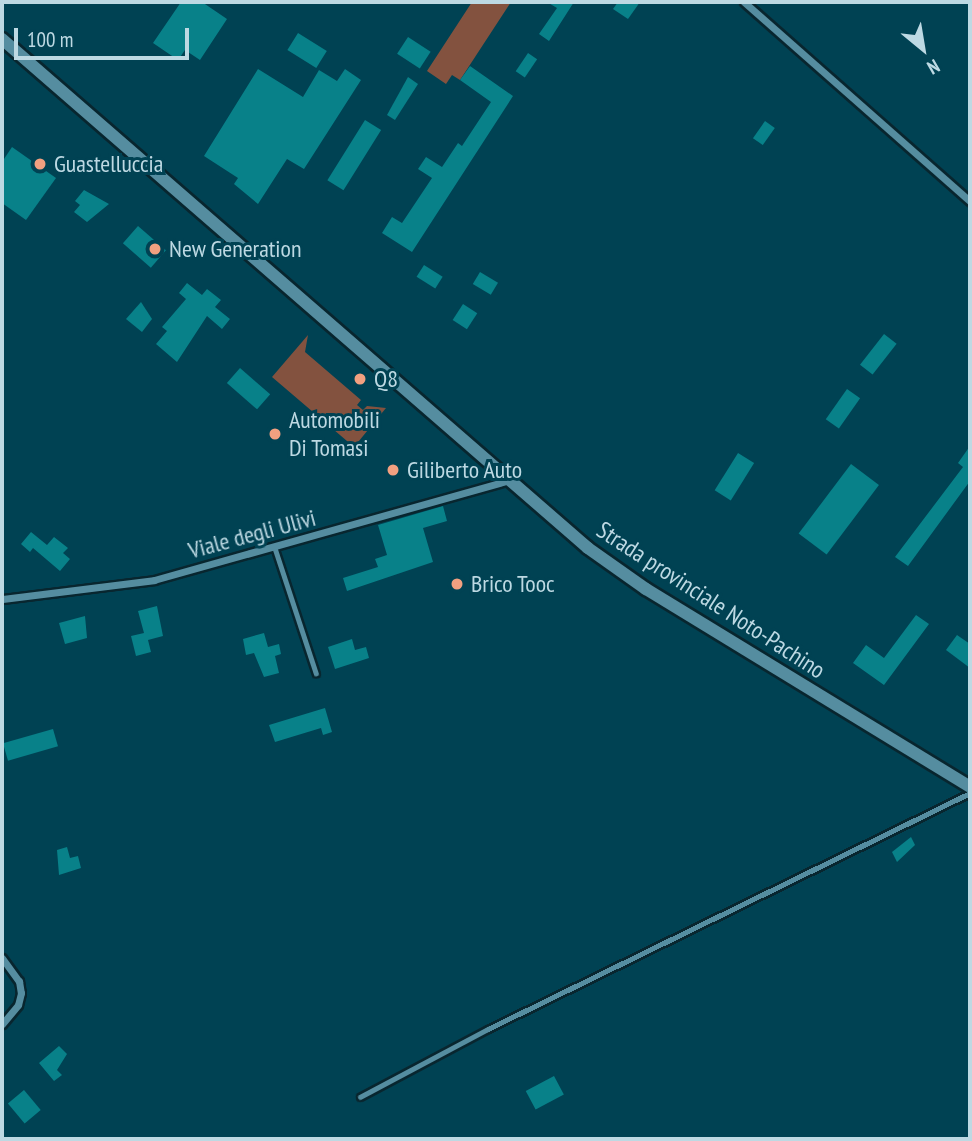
<!DOCTYPE html>
<html>
<head>
<meta charset="utf-8">
<style>
	body { margin:0 }
	#map { position:relative; width:972px; height:1141px; overflow:hidden; background:#004253; font-family:"PT Sans Narrow",sans-serif }
	div>[style] { position:absolute }
	[style*='--x'] { left:calc(var(--x)*1px); top:calc(var(--y)*1px); width:calc(var(--w)*1px); rotate:calc(var(--a)*1deg) }
	.green>* { inset:0; background:#83523f }
	.building>* { inset:0; background:#088189; transform-origin:0 0 }
	.roads { filter:drop-shadow(2px 0 #08262f) drop-shadow(-2px 0 #08262f) drop-shadow(0 2px #08262f) drop-shadow(0 -2px #08262f) }
	.service>* { height:4.5px; margin:-2.25px; padding:0 2.25px; transform-origin:2.25px; border-radius:2.25px; background:#558da0 }
	.minor>* { height:7px; margin:-3.5px; padding:0 3.5px; transform-origin:3.5px; border-radius:3.5px; background:#558da0 }
	.tertiary>* { height:12px; margin:-6px; padding:0 6px; transform-origin:6px; border-radius:6px; background:#558da0 }
	.dots>* { width:19px; height:19px; translate:-50% -50%; box-sizing:border-box; border:4px solid #004253; border-radius:50% }
	span { translate:-50% -50%; white-space:nowrap; text-align:center; line-height:1.15; -webkit-text-stroke:6px #004253; paint-order:stroke }
	.poi-label { font-size:24px; color:#bdd9e3 }
	.left { translate:0 -50%; text-align:left }
	.street-label { font-size:24px; color:#bdd9e3 }
	.frame { position:absolute; inset:0; border:4px solid #bdd9e3; pointer-events:none }
	.north { position:absolute; left:888px; top:14px; width:70px; height:70px; -webkit-text-stroke:5px #004253; paint-order:stroke; rotate:150deg; font-size:19px; font-weight:700; line-height:28px; text-align:center; color:#bdd9e3 }
	.north::after { content:''; display:block; margin:auto; width:24px; height:32px; background:#bdd9e3; clip-path:polygon(50% 0,100% 100%,50% 72%,0 100%) }
	.scale { position:absolute; left:14px; top:28px; width:175px; height:32px; box-sizing:border-box; border:4px solid #bdd9e3; border-top:0; padding-left:9px; font-size:21px; line-height:24px; white-space:nowrap; color:#bdd9e3; -webkit-text-stroke:5px #004253; paint-order:stroke }
</style>
</head>
<body>
<div id="map">
	<div class="green">
		<i style="clip-path:polygon(472px 2px,511px 2px,460px 80px,452px 75px,446px 84px,427px 71px)"></i>
		<i style="clip-path:polygon(308px 335px,305px 352px,361px 400px,357px 405px,363px 410px,367px 406px,386px 408px,354px 447px,272px 377px)"></i>
	</div>
	<div class="building">
		<i style="clip-path:polygon(181px 2px,202px 2px,227px 19px,200px 60px,185px 50px,178px 60px,153px 43px)"></i>
		<i style="clip-path:polygon(547px 2px,574px 2px,549px 41px,539px 34px,557px 8px)"></i>
		<i style="clip-path:polygon(618px 2px,640px 2px,628px 19px,613px 9px)"></i>
		<i style="left:298px;top:33px;width:34px;height:20px;rotate:32deg"></i>
		<i style="left:408px;top:37px;width:27px;height:20px;rotate:33deg"></i>
		<i style="left:528px;top:53px;width:11px;height:22px;rotate:34deg"></i>
		<i style="clip-path:polygon(470px 66px,513px 96px,412px 252px,382px 233px,392px 217px,402px 223px,432px 178px,418px 169px,426px 157px,442px 167px,458px 143px,462px 146px,491px 102px,460px 80px)"></i>
		<i style="clip-path:polygon(258px 69px,303px 97px,319px 70px,337px 81px,345px 69px,361px 80px,304px 169px,287px 159px,258px 204px,234px 184px,238px 178px,204px 156px)"></i>
		<i style="clip-path:polygon(408px 77px,418px 84px,395px 120px,387px 115px)"></i>
		<i style="left:365px;top:120px;width:19px;height:71px;rotate:32deg"></i>
		<i style="left:765px;top:121px;width:12px;height:21px;rotate:35deg"></i>
		<i style="clip-path:polygon(12px 147px,56px 178px,26px 220px,2px 203px,2px 162px)"></i>
		<i style="clip-path:polygon(84px 190px,109px 204px,87px 222px,74px 212px,80px 205px,75px 201px)"></i>
		<i style="left:138px;top:226px;width:37px;height:23px;rotate:41deg"></i>
		<i style="left:424px;top:265px;width:22px;height:14px;rotate:32deg"></i>
		<i style="left:480px;top:272px;width:21px;height:14px;rotate:31deg"></i>
		<i style="clip-path:polygon(187px 283px,202px 295px,207px 289px,221px 300px,215px 307px,230px 319px,222px 329px,207px 316px,177px 362px,156px 344px,167px 331px,162px 327px,186px 299px,179px 293px)"></i>
		<i style="clip-path:polygon(141px 302px,152px 319px,142px 332px,126px 319px)"></i>
		<i style="left:463px;top:304px;width:17px;height:19px;rotate:33deg"></i>
		<i style="left:884px;top:334px;width:16px;height:39px;rotate:38deg"></i>
		<i style="left:240px;top:368px;width:40px;height:20px;rotate:41deg"></i>
		<i style="left:847px;top:389px;width:16px;height:37px;rotate:35deg"></i>
		<i style="clip-path:polygon(970px 446px,970px 481px,908px 566px,895px 557px,963px 467px,958px 463px)"></i>
		<i style="left:738px;top:453px;width:19px;height:44px;rotate:32deg"></i>
		<i style="left:851px;top:464px;width:35px;height:87px;rotate:37deg"></i>
		<i style="clip-path:polygon(443px 506px,447px 521px,423px 528px,433px 562px,347px 591px,343px 578px,378px 567px,375px 559px,387px 555px,378px 525px)"></i>
		<i style="clip-path:polygon(31px 532px,47px 545px,54px 537px,68px 548px,63px 553px,70px 559px,60px 571px,33px 548px,30px 552px,21px 544px)"></i>
		<i style="clip-path:polygon(157px 606px,163px 636px,148px 640px,151px 652px,136px 656px,131px 636px,144px 633px,138px 611px)"></i>
		<i style="clip-path:polygon(916px 615px,929px 624px,884px 685px,853px 663px,866px 645px,884px 658px)"></i>
		<i style="clip-path:polygon(85px 616px,87px 638px,65px 644px,59px 623px)"></i>
		<i style="clip-path:polygon(264px 633px,268px 647px,279px 644px,281px 654px,275px 656px,279px 673px,264px 677px,254px 653px,246px 655px,243px 639px)"></i>
		<i style="clip-path:polygon(957px 635px,970px 644px,970px 668px,946px 650px)"></i>
		<i style="clip-path:polygon(352px 639px,355px 650px,366px 647px,369px 658px,335px 669px,328px 647px)"></i>
		<i style="clip-path:polygon(325px 708px,332px 732px,323px 735px,321px 728px,275px 742px,269px 725px)"></i>
		<i style="left:53px;top:729px;width:18px;height:52px;rotate:74deg"></i>
		<i style="clip-path:polygon(911px 837px,915px 845px,897px 862px,892px 852px)"></i>
		<i style="clip-path:polygon(67px 847px,70px 858px,78px 856px,81px 868px,59px 875px,57px 850px)"></i>
		<i style="clip-path:polygon(59px 1046px,67px 1054px,57px 1070px,62px 1075px,54px 1081px,39px 1063px)"></i>
		<i style="left:554px;top:1076px;width:21px;height:32px;rotate:62deg"></i>
		<i style="left:24px;top:1090px;width:26px;height:21px;rotate:50deg"></i>
	</div>
	<div class="roads">
		<div class="service">
			<i style="--x:275;--y:548;--w:132;--a:71.8"></i>
			<i style="--x:360;--y:1097;--w:145;--a:-28"></i>
			<i style="--x:488;--y:1029;--w:537;--a:-26.09"></i>
		</div>
		<div class="minor">
			<i style="--x:744;--y:2;--w:301;--a:41.4"></i>
			<i style="--x:2;--y:599;--w:153;--a:-7.1"></i>
			<i style="--x:154;--y:580;--w:367;--a:-15.7"></i>
			<i style="--x:2;--y:958;--w:29;--a:54"></i>
			<i style="--x:19;--y:981;--w:12;--a:81"></i>
			<i style="--x:21;--y:993;--w:12;--a:104"></i>
			<i style="--x:18;--y:1005;--w:25;--a:130"></i>
		</div>
		<div class="tertiary">
			<i style="--x:2;--y:39;--w:776;--a:40.98"></i>
			<i style="--x:588;--y:548;--w:71;--a:35.3"></i>
			<i style="--x:646;--y:589;--w:380;--a:31.4"></i>
		</div>
	</div>
	<div class="dots">
		<i style="left:40px;top:164px;background:#f2a080"></i>
		<i style="left:155px;top:249px;background:#f2a080"></i>
		<i style="left:360px;top:379px;background:#f2a080"></i>
		<i style="left:275px;top:434px;background:#f2a080"></i>
		<i style="left:393px;top:470px;background:#f2a080"></i>
		<i style="left:457px;top:584px;background:#f2a080"></i>
	</div>
	<div class="poi-label">
		<span class="left" style="left:54px;top:164px">Guastelluccia</span>
		<span class="left" style="left:169px;top:249px">New Generation</span>
		<span class="left" style="left:374px;top:379px">Q8</span>
		<span class="left" style="left:289px;top:434px">Automobili<br>Di Tomasi</span>
		<span class="left" style="left:407px;top:470px">Giliberto Auto</span>
		<span class="left" style="left:471px;top:584px">Brico Tooc</span>
	</div>
	<div class="street-label">
		<span style="left:252px;top:534px;rotate:-15deg">Viale degli Ulivi</span>
		<span style="left:711px;top:600px;rotate:33deg">Strada provinciale Noto-Pachino</span>
	</div>
	<div class="frame"></div>
	<div class="north">N</div>
	<div class="scale">100 m</div>
</div>
</body>
</html>
